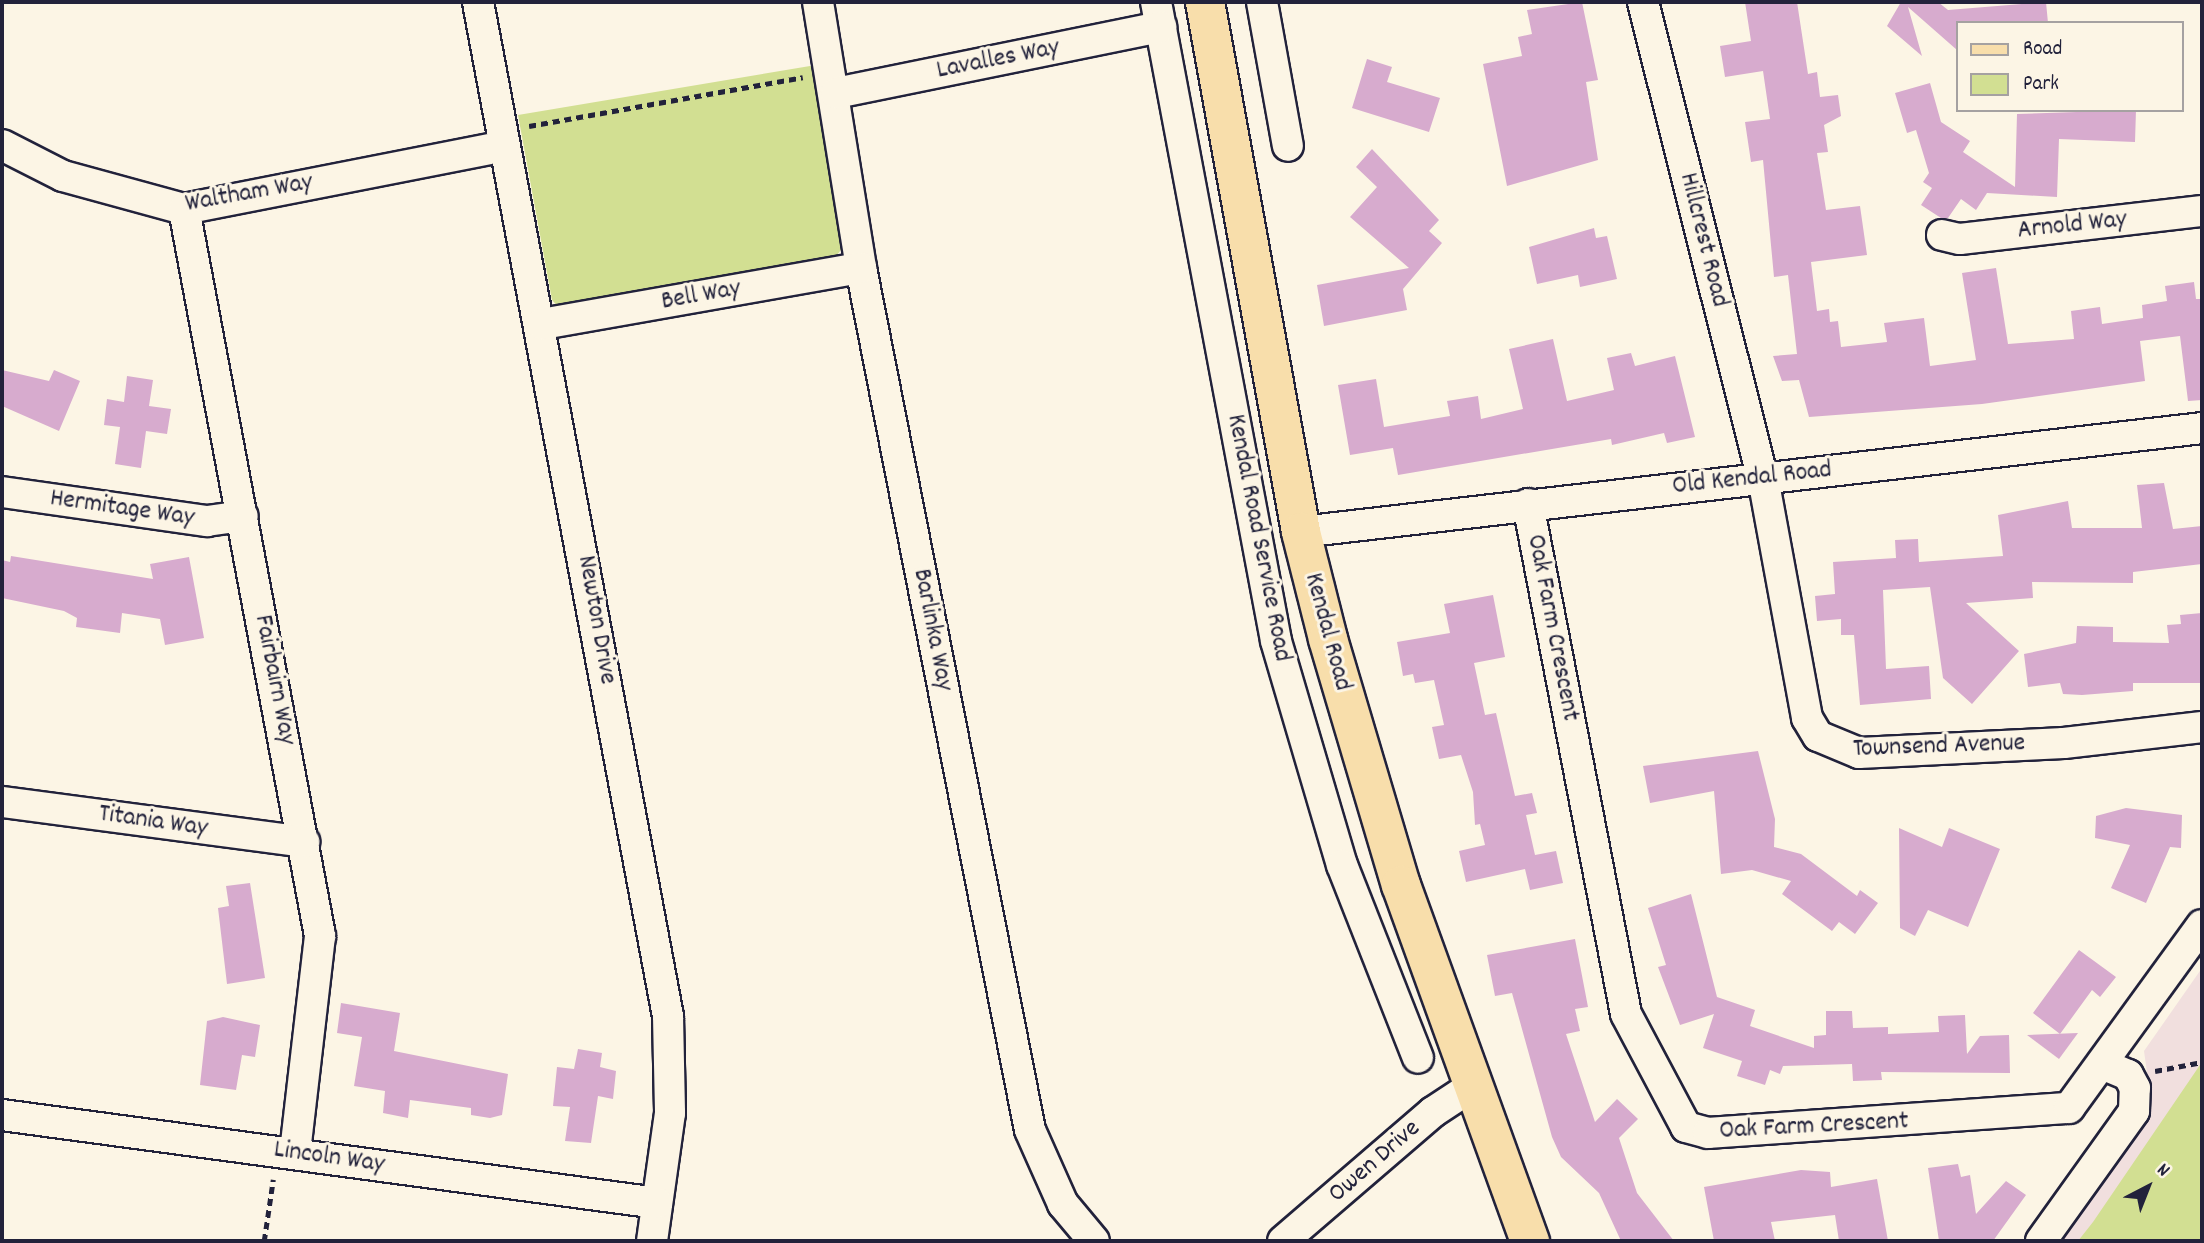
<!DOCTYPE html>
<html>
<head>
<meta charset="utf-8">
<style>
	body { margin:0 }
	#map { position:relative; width:2204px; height:1243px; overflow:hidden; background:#fcf5e5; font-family:Dekko,sans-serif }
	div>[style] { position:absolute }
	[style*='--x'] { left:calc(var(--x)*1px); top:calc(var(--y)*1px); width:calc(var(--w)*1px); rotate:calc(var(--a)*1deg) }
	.built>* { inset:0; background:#f1dfde }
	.green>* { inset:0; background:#d2df92 }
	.building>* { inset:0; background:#d7abce }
	.path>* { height:4.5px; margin-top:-2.25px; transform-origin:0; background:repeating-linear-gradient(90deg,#22223b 0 7px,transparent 0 12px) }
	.roads { filter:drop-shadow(2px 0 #22223b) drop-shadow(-2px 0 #22223b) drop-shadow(0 2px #22223b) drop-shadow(0 -2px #22223b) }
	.minor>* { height:30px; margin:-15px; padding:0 15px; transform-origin:15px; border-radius:15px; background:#fcf5e5 }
	.major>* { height:38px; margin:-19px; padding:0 19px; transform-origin:19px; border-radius:19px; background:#f8deab }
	span { translate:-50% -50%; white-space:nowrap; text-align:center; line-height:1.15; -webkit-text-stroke:6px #fcf5e5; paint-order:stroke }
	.street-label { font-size:26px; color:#22223b }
	.frame { position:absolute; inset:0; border:4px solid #22223b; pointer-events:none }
	.legend { position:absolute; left:1956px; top:21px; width:228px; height:91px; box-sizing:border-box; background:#fcf5e5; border:2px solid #a5a1a1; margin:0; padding:9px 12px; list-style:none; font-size:21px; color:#22223b }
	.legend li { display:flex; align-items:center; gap:14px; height:35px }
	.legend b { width:35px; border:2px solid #a5a1a1 }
	.north { position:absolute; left:2113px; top:1152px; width:70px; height:70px; -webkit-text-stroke:5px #fcf5e5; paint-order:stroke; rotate:42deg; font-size:19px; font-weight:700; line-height:28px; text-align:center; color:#22223b }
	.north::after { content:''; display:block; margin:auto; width:24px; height:32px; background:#22223b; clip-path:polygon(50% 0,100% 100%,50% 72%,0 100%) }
</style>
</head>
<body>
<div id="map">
	<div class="built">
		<i style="clip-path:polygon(2202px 968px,2202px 1241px,2054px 1241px,2151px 1101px,2144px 1051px)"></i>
	</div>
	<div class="green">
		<i style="clip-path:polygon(816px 65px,847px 242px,837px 255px,560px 309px,552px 300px,518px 115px)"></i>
		<i style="clip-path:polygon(2202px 1062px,2202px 1241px,2078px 1241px,2093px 1222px)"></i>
	</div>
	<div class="building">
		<i style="clip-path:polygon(1582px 2px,1598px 80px,1586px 82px,1598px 160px,1507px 186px,1483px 64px,1522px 56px,1518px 37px,1532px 34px,1527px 10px)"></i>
		<i style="clip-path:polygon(1745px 2px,1797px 2px,1808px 74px,1817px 72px,1820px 97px,1838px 95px,1841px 116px,1824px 125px,1828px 152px,1817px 153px,1826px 210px,1860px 206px,1867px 255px,1811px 262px,1817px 311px,1829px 309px,1830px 322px,1838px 321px,1841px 347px,1887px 342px,1884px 323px,1924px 318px,1930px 366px,1976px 360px,1962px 273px,1996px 268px,2008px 344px,2074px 339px,2071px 311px,2100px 307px,2102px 324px,2143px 318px,2142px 305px,2167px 301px,2165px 286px,2194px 282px,2196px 299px,2202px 299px,2202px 400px,2188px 401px,2180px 336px,2140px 341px,2145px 381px,1982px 404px,1809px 417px,1799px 380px,1782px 381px,1773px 356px,1797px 354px,1788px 275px,1774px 277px,1763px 160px,1751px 162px,1745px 122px,1770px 119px,1763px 71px,1725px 77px,1720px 46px,1751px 41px)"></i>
		<i style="clip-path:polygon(1901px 2px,1938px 2px,1948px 10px,2046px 2px,2048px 23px,1957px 23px,1957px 50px,1908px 7px,1922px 56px,1887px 26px)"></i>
		<i style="clip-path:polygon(1367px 59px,1392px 67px,1387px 82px,1440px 98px,1429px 132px,1352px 108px)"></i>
		<i style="clip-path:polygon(1930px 83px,1941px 122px,1970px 141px,1963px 152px,2015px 187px,2017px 114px,2136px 110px,2135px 142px,2059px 139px,2057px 197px,1987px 193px,1976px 210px,1961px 199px,1948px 218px,1941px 218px,1921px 205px,1932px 188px,1923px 182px,1929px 173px,1916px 130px,1907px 133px,1895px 93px)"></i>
		<i style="clip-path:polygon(1372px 149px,1439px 220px,1429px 231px,1442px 243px,1403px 289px,1407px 310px,1324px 326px,1317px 285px,1409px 268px,1350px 217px,1377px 187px,1356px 167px)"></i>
		<i style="clip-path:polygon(1594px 228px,1596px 238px,1607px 236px,1617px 279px,1580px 287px,1578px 275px,1537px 284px,1529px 247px)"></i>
		<i style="clip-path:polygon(1553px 339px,1567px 401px,1614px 390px,1607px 358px,1631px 353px,1635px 366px,1675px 356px,1695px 437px,1667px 443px,1664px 433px,1612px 445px,1611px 439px,1398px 475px,1393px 448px,1350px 455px,1338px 385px,1376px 379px,1384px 427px,1450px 416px,1447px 401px,1478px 396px,1481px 419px,1523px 409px,1509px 349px)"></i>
		<i style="clip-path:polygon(2px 370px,49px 381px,54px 370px,80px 381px,59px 431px,2px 406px)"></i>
		<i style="clip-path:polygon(127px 376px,153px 380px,149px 406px,171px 409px,167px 434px,146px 431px,141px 468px,115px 464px,120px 427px,104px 425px,107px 399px,124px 402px)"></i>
		<i style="clip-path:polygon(2164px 483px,2173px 529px,2202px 526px,2202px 564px,2133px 572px,2133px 583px,2032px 582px,2033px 598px,1966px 603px,2019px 651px,1972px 704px,1943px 678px,1930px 587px,1883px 590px,1886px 669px,1929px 666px,1931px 699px,1860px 705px,1854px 635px,1841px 635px,1841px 619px,1817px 621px,1815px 596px,1835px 594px,1833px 562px,1896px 558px,1895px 540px,1918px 539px,1919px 562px,2003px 556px,1998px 515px,2068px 501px,2072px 528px,2142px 528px,2137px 485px)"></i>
		<i style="clip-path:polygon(11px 556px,153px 579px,150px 564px,189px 557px,204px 638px,165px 645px,160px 619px,122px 613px,120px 633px,76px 627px,77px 618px,64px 611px,2px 598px,2px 560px,10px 562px)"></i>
		<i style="clip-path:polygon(1493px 595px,1505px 657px,1474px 663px,1485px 715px,1496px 713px,1515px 796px,1532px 793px,1537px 813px,1526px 815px,1535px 855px,1556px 851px,1563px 883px,1530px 890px,1525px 869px,1466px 882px,1459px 851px,1485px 845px,1480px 824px,1475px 825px,1473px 792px,1461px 755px,1439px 759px,1432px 727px,1444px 725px,1434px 680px,1415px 683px,1413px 674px,1403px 676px,1397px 642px,1450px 633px,1444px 604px)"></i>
		<i style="clip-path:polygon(2202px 613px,2202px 683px,2133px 683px,2133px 691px,2082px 695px,2063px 694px,2060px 683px,2028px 687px,2024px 654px,2076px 643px,2077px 626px,2113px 627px,2113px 642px,2169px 643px,2167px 625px,2181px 624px,2180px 615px)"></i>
		<i style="clip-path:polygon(1758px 751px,1775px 819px,1774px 847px,1801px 854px,1857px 896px,1860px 890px,1878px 903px,1855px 934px,1839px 922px,1832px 931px,1782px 894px,1791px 881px,1752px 870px,1721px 874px,1714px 791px,1650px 803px,1643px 766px)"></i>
		<i style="clip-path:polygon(2126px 808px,2182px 815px,2181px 848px,2170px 847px,2146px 903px,2111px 888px,2130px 845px,2095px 838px,2096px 816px)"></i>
		<i style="clip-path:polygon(1899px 828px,1942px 847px,1949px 828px,2000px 849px,1968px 927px,1928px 910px,1915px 936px,1900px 928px)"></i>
		<i style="clip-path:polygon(250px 883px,265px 978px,227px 984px,218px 908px,229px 906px,226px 886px)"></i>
		<i style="clip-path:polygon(1691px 894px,1717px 997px,1755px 1010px,1750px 1026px,1814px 1048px,1814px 1036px,1826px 1035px,1826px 1011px,1852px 1011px,1853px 1028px,1888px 1027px,1888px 1034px,1939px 1032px,1938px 1016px,1965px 1015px,1967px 1054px,1980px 1036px,2009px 1035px,2010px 1073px,1881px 1072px,1882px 1080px,1853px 1081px,1852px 1064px,1783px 1066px,1780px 1074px,1770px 1070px,1765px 1085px,1737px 1076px,1742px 1061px,1703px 1048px,1714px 1014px,1680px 1025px,1658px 967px,1666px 965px,1648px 908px)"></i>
		<i style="clip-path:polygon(1575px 939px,1588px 1007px,1575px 1009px,1580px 1031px,1566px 1034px,1595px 1122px,1617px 1099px,1638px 1119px,1619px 1138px,1637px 1193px,1674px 1241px,1621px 1241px,1599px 1193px,1561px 1157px,1552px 1137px,1512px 993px,1495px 996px,1487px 955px)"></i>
		<i style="clip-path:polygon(2079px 950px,2116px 977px,2100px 997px,2092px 990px,2060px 1034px,2033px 1013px)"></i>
		<i style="clip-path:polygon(341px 1003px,400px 1013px,394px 1051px,508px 1074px,502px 1115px,490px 1118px,471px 1115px,471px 1108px,410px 1100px,408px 1118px,383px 1113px,385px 1091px,354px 1086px,362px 1037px,337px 1033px)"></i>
		<i style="clip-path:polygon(223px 1017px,260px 1025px,255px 1057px,242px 1055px,236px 1090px,200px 1085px,207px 1021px)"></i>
		<i style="clip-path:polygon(2078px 1033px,2059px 1059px,2027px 1035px)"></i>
		<i style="clip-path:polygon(578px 1049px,602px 1053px,600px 1067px,616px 1071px,613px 1099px,598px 1096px,591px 1143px,565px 1141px,570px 1107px,553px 1106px,557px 1067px,574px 1069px)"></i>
		<i style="clip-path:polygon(1958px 1164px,1961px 1177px,1970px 1175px,1976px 1214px,2006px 1181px,2026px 1195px,1993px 1241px,1939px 1241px,1928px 1168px)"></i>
		<i style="clip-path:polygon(1801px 1170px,1830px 1172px,1831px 1187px,1877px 1179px,1888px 1241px,1839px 1241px,1835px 1215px,1771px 1222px,1775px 1241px,1714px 1241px,1704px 1187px)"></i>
	</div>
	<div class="path">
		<i style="--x:529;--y:126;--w:278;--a:-10.1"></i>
		<i style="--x:2155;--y:1071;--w:48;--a:-10.8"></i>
		<i style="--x:264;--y:1241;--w:62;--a:-81.6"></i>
	</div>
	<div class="roads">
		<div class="minor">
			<i style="--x:478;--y:2;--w:1032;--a:79.39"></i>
			<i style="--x:668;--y:1016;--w:97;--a:88.8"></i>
			<i style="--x:670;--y:1113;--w:129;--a:98"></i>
			<i style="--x:818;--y:2;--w:269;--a:80.8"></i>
			<i style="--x:861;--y:268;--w:878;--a:78.91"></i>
			<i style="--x:1030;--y:1130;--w:81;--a:66"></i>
			<i style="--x:1063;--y:1204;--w:48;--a:50"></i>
			<i style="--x:1156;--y:2;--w:650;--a:79.36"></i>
			<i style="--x:1276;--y:641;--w:234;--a:73.6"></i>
			<i style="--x:1342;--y:865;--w:207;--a:68.5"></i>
			<i style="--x:1262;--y:2;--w:146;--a:79.8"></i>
			<i style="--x:1643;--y:2;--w:491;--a:75.9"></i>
			<i style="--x:1763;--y:478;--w:244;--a:79.6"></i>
			<i style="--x:1807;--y:718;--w:21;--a:59"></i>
			<i style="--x:1818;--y:736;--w:44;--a:22.5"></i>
			<i style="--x:1859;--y:753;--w:205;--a:-2.8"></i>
			<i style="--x:2064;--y:743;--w:139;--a:-6.6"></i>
			<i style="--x:836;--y:93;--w:332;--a:-11.5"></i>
			<i style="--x:2;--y:145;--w:68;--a:26.9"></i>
			<i style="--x:63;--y:176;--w:125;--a:15.3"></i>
			<i style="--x:184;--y:209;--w:327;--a:-11.1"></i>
			<i style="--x:184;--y:209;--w:740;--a:79.4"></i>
			<i style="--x:320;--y:936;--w:218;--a:96.6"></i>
			<i style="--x:1942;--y:235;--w:18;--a:13"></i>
			<i style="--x:1960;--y:239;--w:244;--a:-6.6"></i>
			<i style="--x:542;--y:324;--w:324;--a:-10"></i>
			<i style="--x:2;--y:492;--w:207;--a:8.1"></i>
			<i style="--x:207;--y:521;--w:36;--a:-8"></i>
			<i style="--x:1528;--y:504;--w:519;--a:79.12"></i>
			<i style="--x:1626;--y:1014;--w:128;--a:62"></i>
			<i style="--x:1686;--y:1127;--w:23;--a:15"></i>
			<i style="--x:1708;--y:1133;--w:362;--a:-4"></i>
			<i style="--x:2069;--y:1108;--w:226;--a:-54"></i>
			<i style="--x:1301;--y:532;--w:907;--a:-6.58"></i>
			<i style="--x:2;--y:802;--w:305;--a:7.5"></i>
			<i style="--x:2;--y:1115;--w:661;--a:7.65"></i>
			<i style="--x:1283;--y:1241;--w:198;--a:-40.7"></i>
			<i style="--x:1433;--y:1112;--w:45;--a:-33.3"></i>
			<i style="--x:2041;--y:1241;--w:160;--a:-54.4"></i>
			<i style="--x:2134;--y:1111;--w:23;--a:-88"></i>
			<i style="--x:2135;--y:1088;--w:15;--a:-118"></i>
			<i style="--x:2128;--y:1075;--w:26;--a:-157"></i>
		</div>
		<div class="major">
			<i style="--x:1205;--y:2;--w:539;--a:79.73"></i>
			<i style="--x:1301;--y:532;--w:110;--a:75.8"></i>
			<i style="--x:1328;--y:639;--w:257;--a:73.5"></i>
			<i style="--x:1401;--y:885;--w:379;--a:70.1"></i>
		</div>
	</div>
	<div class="street-label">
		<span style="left:998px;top:60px;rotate:-11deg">Lavalles Way</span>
		<span style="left:249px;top:194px;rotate:-10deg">Waltham Way</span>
		<span style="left:2072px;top:226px;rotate:-6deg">Arnold Way</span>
		<span style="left:1703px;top:240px;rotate:76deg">Hillcrest Road</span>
		<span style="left:701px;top:296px;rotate:-10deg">Bell Way</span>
		<span style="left:1752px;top:479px;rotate:-6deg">Old Kendal Road</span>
		<span style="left:122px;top:509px;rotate:8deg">Hermitage Way</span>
		<span style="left:1258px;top:538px;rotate:79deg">Kendal Road Service Road</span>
		<span style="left:596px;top:620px;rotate:80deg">Newton Drive</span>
		<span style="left:1552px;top:628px;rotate:79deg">Oak Farm Crescent</span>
		<span style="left:932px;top:630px;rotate:79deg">Barlinka Way</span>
		<span style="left:1327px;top:632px;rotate:75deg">Kendal Road</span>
		<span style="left:274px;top:680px;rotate:79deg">Fairbairn Way</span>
		<span style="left:1939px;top:747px;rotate:-2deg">Townsend Avenue</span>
		<span style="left:153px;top:822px;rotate:8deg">Titania Way</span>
		<span style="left:1814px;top:1127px;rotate:-3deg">Oak Farm Crescent</span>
		<span style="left:329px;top:1158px;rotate:8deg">Lincoln Way</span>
		<span style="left:1375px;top:1162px;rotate:-41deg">Owen Drive</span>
	</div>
	<div class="frame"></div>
	<ul class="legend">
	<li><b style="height:9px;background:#f8deab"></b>Road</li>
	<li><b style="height:19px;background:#d2df92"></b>Park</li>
	</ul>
	<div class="north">N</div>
</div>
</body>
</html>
